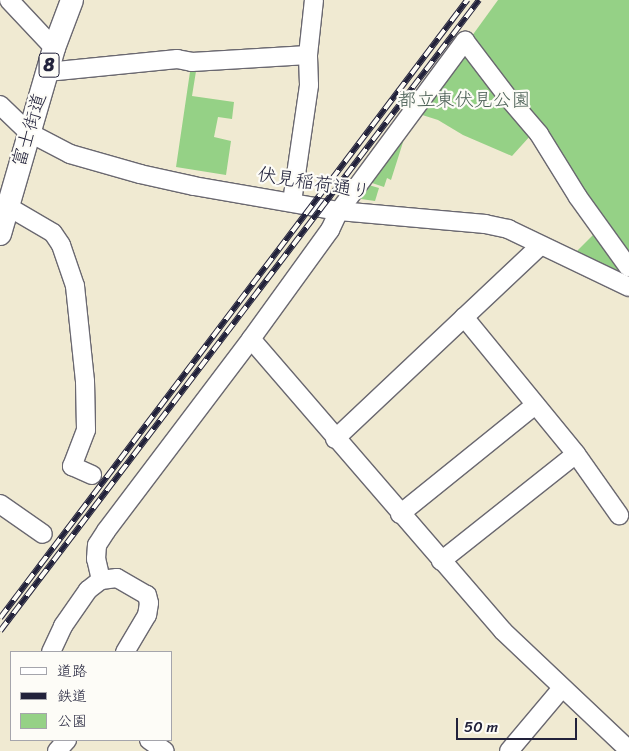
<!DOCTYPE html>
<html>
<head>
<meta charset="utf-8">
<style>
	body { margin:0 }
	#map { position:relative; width:629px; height:751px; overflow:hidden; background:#f0ead2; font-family:Sriracha,"Klee One",sans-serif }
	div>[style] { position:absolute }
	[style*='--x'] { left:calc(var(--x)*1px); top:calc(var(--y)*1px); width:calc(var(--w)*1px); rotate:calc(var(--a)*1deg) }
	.green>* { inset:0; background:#95d186 }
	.roads { filter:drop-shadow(1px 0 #6a6870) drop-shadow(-1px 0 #6a6870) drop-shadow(0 1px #6a6870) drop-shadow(0 -1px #6a6870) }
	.minor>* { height:18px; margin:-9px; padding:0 9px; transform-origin:9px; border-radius:9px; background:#fff }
	.major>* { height:22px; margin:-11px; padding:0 11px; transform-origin:11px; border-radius:11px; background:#fff }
	.rail>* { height:5.5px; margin-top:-2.75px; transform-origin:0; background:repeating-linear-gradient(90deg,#fdfcf7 0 11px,#22223b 0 22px); box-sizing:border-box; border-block:1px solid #22223b }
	span { translate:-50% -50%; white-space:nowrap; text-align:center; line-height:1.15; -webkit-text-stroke:4.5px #fdfcf7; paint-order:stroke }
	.shield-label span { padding:1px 4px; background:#fdfcf7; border:1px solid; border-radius:4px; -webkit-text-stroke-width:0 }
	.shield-label { font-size:18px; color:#22223b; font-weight:700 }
	.park-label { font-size:19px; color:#4a5f55 }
	.street-label { font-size:19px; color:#22223b }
	.legend { position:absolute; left:10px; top:651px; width:162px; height:90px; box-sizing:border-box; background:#fdfcf7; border:1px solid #a5a5ac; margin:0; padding:6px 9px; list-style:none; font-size:15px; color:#22223b }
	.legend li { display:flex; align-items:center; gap:10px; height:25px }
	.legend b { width:25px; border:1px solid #a5a5ac }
	.scale { position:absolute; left:456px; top:718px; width:121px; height:22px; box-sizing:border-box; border:2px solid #22223b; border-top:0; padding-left:6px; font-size:15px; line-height:18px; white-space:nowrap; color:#22223b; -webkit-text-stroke:4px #fdfcf7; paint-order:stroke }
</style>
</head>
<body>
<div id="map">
	<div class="green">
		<i style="clip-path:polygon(498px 0,629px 0,629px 259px,469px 40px)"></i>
		<i style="clip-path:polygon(464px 47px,531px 135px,512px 156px,463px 135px,438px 120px,416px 113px)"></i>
		<i style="clip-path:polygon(191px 65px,197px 65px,192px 96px,234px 102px,232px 119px,218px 117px,214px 137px,231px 141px,226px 175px,176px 167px)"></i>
		<i style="clip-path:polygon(411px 117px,391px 180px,387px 178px,384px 187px,366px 181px)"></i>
		<i style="clip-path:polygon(365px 184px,379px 188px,375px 201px,354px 198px)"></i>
		<i style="clip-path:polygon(593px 235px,622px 268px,626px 277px,576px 252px)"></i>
	</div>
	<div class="roads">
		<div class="minor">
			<i style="--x:9;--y:0;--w:66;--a:46.8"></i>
			<i style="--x:47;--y:72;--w:131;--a:-5.7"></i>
			<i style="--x:177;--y:59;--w:15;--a:11"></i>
			<i style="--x:192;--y:62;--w:116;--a:-3.5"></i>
			<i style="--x:0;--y:105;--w:39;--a:44"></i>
			<i style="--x:28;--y:132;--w:47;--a:27.6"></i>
			<i style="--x:70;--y:154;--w:73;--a:15.9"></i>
			<i style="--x:140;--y:174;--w:55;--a:12.5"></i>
			<i style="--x:194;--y:186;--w:147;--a:9.8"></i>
			<i style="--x:339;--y:211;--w:147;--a:5.1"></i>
			<i style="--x:485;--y:224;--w:24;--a:12"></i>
			<i style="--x:508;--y:229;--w:134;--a:25.6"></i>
			<i style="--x:292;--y:202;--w:118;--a:-81.7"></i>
			<i style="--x:309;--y:85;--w:30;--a:-92"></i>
			<i style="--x:308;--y:55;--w:55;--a:-83.8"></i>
			<i style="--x:7;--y:206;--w:53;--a:30.4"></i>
			<i style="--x:53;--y:233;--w:14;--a:56"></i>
			<i style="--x:61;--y:245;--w:43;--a:71.1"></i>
			<i style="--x:75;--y:286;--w:96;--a:84"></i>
			<i style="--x:85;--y:381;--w:49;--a:88.8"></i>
			<i style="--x:86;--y:430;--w:39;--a:111"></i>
			<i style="--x:72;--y:466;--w:22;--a:24"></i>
			<i style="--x:464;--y:317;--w:177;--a:50.7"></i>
			<i style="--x:576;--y:454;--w:75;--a:54.8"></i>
			<i style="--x:251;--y:339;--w:386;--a:49.2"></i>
			<i style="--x:503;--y:631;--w:173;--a:43.4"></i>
			<i style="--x:335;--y:439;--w:282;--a:-43.3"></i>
			<i style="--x:0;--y:504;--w:52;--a:34.9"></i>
			<i style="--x:400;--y:514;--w:174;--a:-38.9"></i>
			<i style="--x:441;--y:561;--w:172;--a:-38.4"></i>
			<i style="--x:101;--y:580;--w:22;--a:-103"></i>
			<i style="--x:96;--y:559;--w:14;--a:-86"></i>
			<i style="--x:97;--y:545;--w:17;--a:-57"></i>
			<i style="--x:106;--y:531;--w:241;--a:-52.9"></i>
			<i style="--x:251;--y:339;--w:135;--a:-54.1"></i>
			<i style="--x:330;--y:230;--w:21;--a:-65"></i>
			<i style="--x:339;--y:211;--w:212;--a:-53.5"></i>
			<i style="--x:465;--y:41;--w:74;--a:52.7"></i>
			<i style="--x:510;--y:100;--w:45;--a:49.5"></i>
			<i style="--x:539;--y:134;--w:74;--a:58.2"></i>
			<i style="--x:578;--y:197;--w:87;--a:54.3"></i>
			<i style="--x:51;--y:652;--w:29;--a:-65"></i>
			<i style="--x:63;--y:626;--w:44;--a:-55.2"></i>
			<i style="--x:88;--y:590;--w:16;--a:-38"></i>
			<i style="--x:101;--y:580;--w:16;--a:-7"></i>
			<i style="--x:117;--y:578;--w:34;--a:30"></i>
			<i style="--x:147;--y:595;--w:8;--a:76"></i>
			<i style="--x:149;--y:603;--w:12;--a:99"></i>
			<i style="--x:147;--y:615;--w:43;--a:120.7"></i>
			<i style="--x:149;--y:740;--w:19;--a:35"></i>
			<i style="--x:57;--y:751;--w:15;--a:-48"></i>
			<i style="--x:509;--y:751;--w:82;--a:-49.9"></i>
		</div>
		<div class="major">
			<i style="--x:0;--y:234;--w:194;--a:-73.8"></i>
			<i style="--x:54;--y:48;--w:51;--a:-69.4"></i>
		</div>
	</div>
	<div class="rail">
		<i style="--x:0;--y:618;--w:775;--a:-52.92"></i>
		<i style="--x:0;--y:631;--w:792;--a:-52.8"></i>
	</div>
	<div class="shield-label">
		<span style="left:49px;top:65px">8</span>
	</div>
	<div class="park-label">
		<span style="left:464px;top:100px">都立東伏見公園</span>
	</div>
	<div class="street-label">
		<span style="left:29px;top:130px;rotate:-73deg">富士街道</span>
		<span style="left:314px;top:183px;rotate:9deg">伏見稲荷通り</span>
	</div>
	<ul class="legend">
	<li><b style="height:6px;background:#fff"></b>道路</li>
	<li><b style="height:6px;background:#22223b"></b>鉄道</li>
	<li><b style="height:14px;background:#95d186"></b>公園</li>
	</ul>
	<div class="scale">50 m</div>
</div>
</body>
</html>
